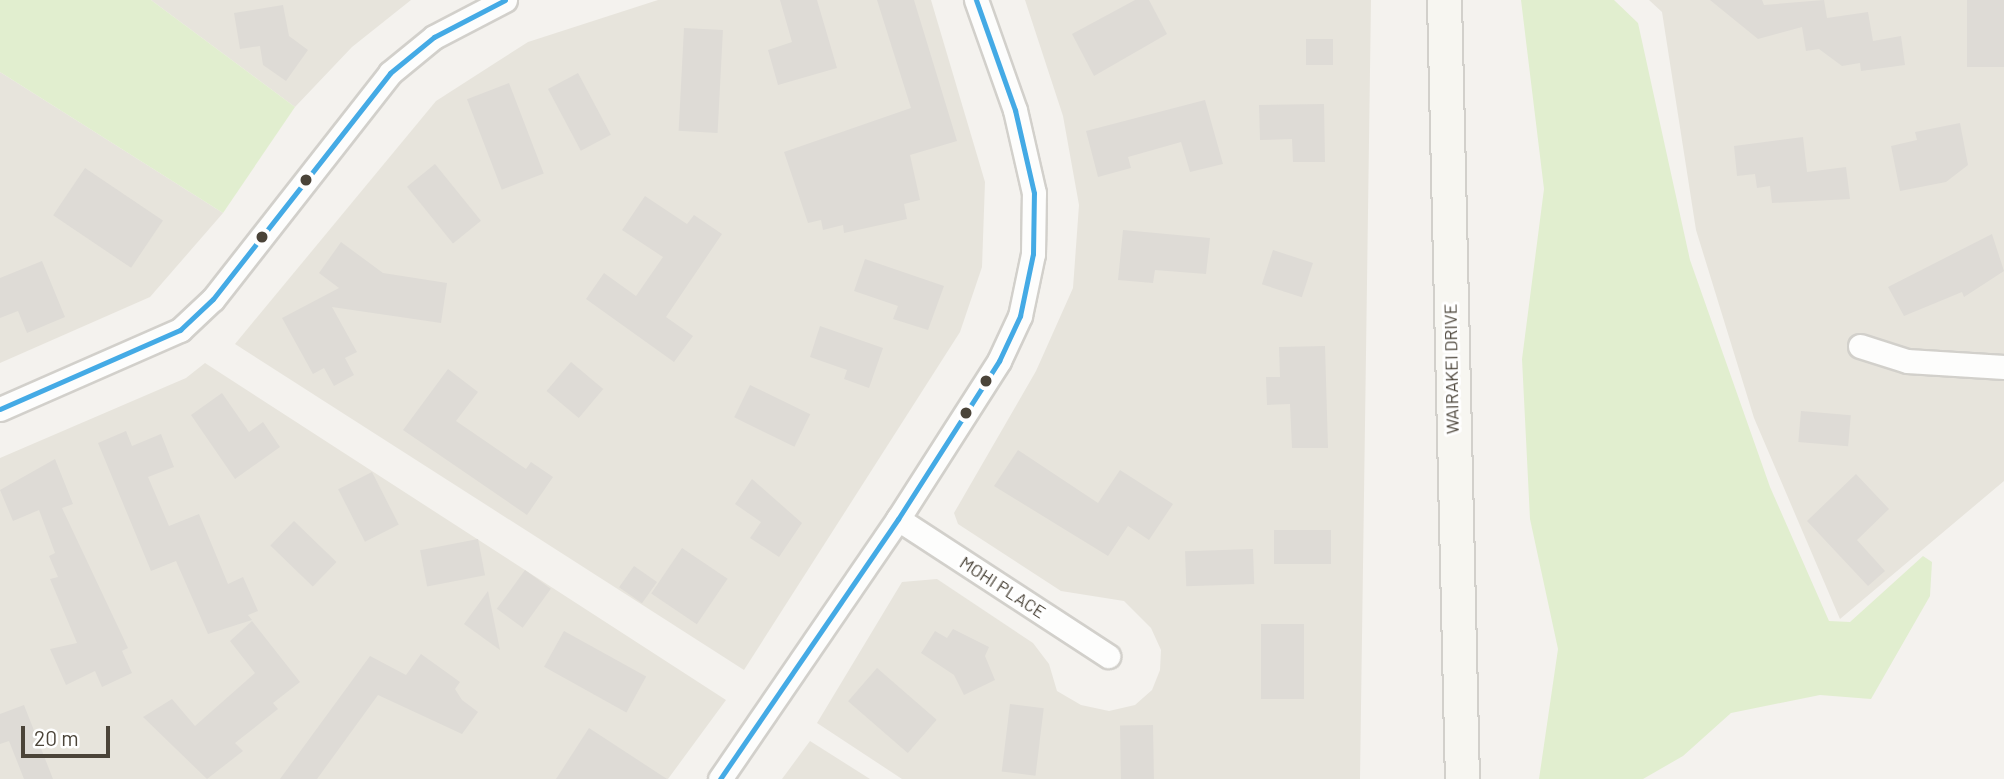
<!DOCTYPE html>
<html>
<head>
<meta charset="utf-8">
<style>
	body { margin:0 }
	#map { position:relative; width:2004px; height:779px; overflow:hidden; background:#f4f2ee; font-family:Barlow,sans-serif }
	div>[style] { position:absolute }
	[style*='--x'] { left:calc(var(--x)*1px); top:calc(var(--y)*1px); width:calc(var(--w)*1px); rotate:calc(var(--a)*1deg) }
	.residential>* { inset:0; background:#e7e4dc }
	.green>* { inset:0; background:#e1eecf }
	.building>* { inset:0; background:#dedbd6; transform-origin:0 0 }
	.roads { filter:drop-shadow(2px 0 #d2d0cb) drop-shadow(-2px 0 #d2d0cb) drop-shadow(0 2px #d2d0cb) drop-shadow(0 -2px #d2d0cb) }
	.street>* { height:23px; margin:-11.5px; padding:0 11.5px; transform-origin:11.5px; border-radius:11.5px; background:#fdfdfc }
	.secondary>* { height:33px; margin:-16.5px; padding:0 16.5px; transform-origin:16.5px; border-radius:16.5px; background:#f7f6f1 }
	.bus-1>* { height:5px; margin:-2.5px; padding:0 2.5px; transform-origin:2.5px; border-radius:2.5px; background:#44aae5 }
	.dots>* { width:19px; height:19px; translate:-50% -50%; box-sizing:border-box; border:4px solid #fff; border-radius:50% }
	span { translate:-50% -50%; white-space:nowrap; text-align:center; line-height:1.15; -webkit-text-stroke:6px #fff; paint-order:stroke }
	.street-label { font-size:18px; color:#4b4439 }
	.scale { position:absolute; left:21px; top:726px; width:89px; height:32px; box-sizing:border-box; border:4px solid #4b4439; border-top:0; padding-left:9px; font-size:21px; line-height:24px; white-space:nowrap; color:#4b4439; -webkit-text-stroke:5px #fff; paint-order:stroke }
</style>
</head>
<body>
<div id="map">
	<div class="residential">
		<i style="clip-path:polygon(151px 0,411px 0,352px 47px,295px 107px)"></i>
		<i style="clip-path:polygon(658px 0,931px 0,985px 182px,982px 267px,960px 332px,744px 670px,235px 344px,436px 101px,528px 42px)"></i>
		<i style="clip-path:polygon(1025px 0,1371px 0,1360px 779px,902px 779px,817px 723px,902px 582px,937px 579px,1033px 643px,1049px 664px,1057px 691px,1081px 705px,1109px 711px,1135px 705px,1152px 690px,1160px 670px,1161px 650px,1151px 628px,1124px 601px,1061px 591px,958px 524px,954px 513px,1036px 371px,1073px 288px,1079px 205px,1063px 116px)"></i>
		<i style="clip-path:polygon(1649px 0,2004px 0,2004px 481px,1840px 619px,1754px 418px,1696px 230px,1662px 12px)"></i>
		<i style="clip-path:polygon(0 72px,223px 213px,150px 297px,0 363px)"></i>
		<i style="clip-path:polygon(205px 363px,726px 700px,668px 779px,0 779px,0 458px,186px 378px)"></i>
		<i style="clip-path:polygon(810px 741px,870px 779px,782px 779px)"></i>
	</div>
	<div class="green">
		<i style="clip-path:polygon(0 0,151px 0,295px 107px,223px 213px,0 72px)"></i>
		<i style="clip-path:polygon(1521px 0,1614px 0,1638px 23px,1690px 260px,1770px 487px,1829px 621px,1850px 622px,1923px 556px,1932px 562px,1930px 596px,1871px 699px,1820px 695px,1731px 713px,1683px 756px,1643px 779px,1539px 779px,1558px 649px,1530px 519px,1522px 359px,1544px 189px)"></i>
	</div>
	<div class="building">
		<i style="clip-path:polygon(780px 0,817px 0,837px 68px,778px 85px,768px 50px,792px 42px)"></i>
		<i style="clip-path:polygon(877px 0,914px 0,957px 141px,910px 155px,920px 200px,904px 204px,907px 219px,844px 233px,843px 225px,823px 230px,821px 220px,808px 223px,784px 152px,911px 108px)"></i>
		<i style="clip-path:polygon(1135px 0,1149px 0,1167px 34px,1094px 76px,1072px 34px)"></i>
		<i style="clip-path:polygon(1710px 0,1762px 0,1764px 5px,1824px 0,1827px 18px,1868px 12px,1873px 41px,1901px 36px,1905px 65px,1861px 71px,1860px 63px,1842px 66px,1819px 49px,1806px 51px,1802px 27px,1758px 39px)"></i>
		<i style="left:1967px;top:0;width:37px;height:67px"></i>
		<i style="clip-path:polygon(283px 5px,289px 36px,308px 50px,286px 81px,263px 65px,260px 46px,240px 49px,234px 13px)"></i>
		<i style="left:684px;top:28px;width:39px;height:103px;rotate:3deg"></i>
		<i style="left:1306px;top:39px;width:27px;height:26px"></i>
		<i style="left:578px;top:73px;width:70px;height:34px;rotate:62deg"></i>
		<i style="left:509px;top:83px;width:97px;height:45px;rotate:69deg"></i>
		<i style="clip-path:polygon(1205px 100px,1223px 164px,1190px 172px,1181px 142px,1128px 157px,1131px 168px,1098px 177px,1086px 131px)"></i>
		<i style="clip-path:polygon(1324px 104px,1325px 162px,1293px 162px,1292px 139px,1260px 140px,1259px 105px)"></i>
		<i style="clip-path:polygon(1960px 123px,1968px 165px,1946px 182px,1900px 191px,1891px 146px,1917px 140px,1915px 132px)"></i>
		<i style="clip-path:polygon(1803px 137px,1807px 172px,1846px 167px,1850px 199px,1772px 203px,1770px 186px,1757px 188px,1755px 174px,1737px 176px,1734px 146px)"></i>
		<i style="left:435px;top:164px;width:73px;height:36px;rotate:51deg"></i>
		<i style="left:85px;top:168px;width:94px;height:57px;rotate:34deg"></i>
		<i style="clip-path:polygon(645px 196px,687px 224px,694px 215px,722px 234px,666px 317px,693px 336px,674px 362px,586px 299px,604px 273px,636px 296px,663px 257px,622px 230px)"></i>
		<i style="clip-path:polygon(1123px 230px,1210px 238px,1206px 274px,1155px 270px,1153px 283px,1118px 280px)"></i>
		<i style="clip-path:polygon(1992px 234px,2004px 271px,1964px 297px,1962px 292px,1904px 316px,1888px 287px)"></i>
		<i style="clip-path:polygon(341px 242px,383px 273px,447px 283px,441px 323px,332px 307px,357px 352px,345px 358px,354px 375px,334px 386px,324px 368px,313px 374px,282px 318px,339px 288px,319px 273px)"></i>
		<i style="left:1273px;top:250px;width:42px;height:36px;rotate:18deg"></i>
		<i style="clip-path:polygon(865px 259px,944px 286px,928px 330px,893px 319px,898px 306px,854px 291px)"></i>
		<i style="clip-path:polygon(42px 261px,65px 317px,27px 333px,18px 311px,0 318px,0 278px)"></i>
		<i style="clip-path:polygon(820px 326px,883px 348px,869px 388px,844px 379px,847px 370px,810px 357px)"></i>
		<i style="clip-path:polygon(1325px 346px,1328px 448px,1292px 448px,1290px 404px,1267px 405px,1266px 377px,1280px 377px,1279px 347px)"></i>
		<i style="left:571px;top:362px;width:42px;height:38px;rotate:40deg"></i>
		<i style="clip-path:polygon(448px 369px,478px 392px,456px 421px,526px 469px,531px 462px,553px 477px,527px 515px,403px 430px)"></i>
		<i style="left:750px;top:385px;width:67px;height:36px;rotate:26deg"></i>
		<i style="clip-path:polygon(222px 393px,249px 432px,263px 422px,280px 447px,235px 479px,191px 415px)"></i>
		<i style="left:1801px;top:411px;width:50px;height:31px;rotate:5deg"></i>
		<i style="clip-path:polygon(126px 431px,132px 446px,161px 434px,174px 467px,148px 477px,169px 526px,199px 514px,228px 584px,243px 577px,258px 611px,248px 615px,252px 620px,208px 634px,176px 561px,151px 571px,98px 443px)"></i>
		<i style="clip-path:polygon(1018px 450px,1098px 503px,1120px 470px,1173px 504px,1149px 540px,1128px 526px,1108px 556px,994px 486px)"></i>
		<i style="clip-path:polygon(55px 459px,73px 504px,62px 508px,128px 648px,122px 651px,132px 673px,102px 687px,95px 671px,66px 685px,50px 649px,77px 643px,50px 579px,58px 577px,49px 556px,55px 553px,39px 510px,13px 521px,0 490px)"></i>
		<i style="left:372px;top:472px;width:59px;height:38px;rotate:63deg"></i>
		<i style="clip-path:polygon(1856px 474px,1889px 509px,1857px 540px,1885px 571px,1868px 586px,1807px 521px)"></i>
		<i style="clip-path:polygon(752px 479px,802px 523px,779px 557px,750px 538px,761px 522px,735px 504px)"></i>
		<i style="left:294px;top:521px;width:59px;height:34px;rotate:44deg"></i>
		<i style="left:1331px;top:530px;width:34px;height:57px;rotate:90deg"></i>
		<i style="left:478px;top:539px;width:37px;height:59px;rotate:79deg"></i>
		<i style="left:682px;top:548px;width:55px;height:55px;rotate:34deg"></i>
		<i style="left:1253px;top:549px;width:35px;height:68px;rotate:88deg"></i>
		<i style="left:634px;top:566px;width:28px;height:26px;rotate:35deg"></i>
		<i style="left:525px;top:570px;width:32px;height:48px;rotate:36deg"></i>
		<i style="clip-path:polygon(488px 591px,500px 650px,464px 624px)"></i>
		<i style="clip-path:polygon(252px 621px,300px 682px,273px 703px,278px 709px,235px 743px,243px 751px,207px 779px,143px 717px,172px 699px,195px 726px,255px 673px,230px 641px)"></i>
		<i style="left:1304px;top:624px;width:75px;height:43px;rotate:90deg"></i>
		<i style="clip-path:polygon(953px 629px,989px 647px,985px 656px,995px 680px,964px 695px,954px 675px,921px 653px,935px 631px,947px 638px)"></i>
		<i style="left:564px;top:631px;width:94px;height:41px;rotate:29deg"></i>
		<i style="clip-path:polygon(421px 654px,460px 682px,455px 689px,462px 700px,478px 712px,462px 734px,378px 695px,317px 779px,280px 779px,370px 656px,406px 675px)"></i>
		<i style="left:877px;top:668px;width:79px;height:44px;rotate:41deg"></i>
		<i style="left:1010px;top:704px;width:34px;height:68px;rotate:7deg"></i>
		<i style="clip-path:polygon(24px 705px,53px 779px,24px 779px,9px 741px,0 744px,0 714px)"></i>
		<i style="left:1153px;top:725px;width:54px;height:33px;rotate:89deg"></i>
		<i style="clip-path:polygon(589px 728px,667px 779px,556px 779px)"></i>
	</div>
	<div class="roads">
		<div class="street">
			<i style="--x:1860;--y:346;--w:49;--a:17.7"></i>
			<i style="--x:1907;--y:361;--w:97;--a:3.5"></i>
			<i style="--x:0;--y:409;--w:197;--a:-23.7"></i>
			<i style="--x:180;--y:330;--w:45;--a:-43.2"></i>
			<i style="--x:213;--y:299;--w:287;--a:-51.9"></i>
			<i style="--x:390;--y:73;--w:57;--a:-39.3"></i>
			<i style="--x:434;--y:37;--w:80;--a:-27.5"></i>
			<i style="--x:898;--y:519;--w:251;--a:33.1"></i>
			<i style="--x:720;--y:779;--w:315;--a:-55.6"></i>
			<i style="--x:898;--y:519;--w:188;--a:-57.4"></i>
			<i style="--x:999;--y:361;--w:50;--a:-65"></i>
			<i style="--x:1020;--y:316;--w:63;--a:-78.2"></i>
			<i style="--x:1033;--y:254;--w:61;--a:-89.1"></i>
			<i style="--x:1034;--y:193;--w:85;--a:-102.9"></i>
			<i style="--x:1015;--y:110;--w:117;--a:-109.5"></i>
		</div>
		<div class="secondary">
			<i style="--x:1444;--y:0;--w:779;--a:88.68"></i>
		</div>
	</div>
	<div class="bus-1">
		<i style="--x:0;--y:409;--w:197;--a:-23.7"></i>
		<i style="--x:180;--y:330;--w:45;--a:-43.2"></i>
		<i style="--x:213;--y:299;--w:287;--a:-51.9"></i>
		<i style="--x:390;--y:73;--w:57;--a:-39.3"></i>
		<i style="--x:434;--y:37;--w:80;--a:-27.5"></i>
		<i style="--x:720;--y:779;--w:315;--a:-55.6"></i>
		<i style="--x:898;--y:519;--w:188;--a:-57.4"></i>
		<i style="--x:999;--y:361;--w:50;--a:-65"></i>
		<i style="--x:1020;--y:316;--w:63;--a:-78.2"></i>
		<i style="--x:1033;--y:254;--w:61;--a:-89.1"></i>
		<i style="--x:1034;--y:193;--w:85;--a:-102.9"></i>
		<i style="--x:1015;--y:110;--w:117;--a:-109.5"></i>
	</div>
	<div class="dots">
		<i style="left:306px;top:180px;background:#4b4439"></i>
		<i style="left:262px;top:237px;background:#4b4439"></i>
		<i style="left:986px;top:381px;background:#4b4439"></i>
		<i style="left:966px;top:413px;background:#4b4439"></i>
	</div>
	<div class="street-label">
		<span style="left:1451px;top:369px;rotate:-91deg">WAIRAKEI DRIVE</span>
		<span style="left:1003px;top:587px;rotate:33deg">MOHI PLACE</span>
	</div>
	<div class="scale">20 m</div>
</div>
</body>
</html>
